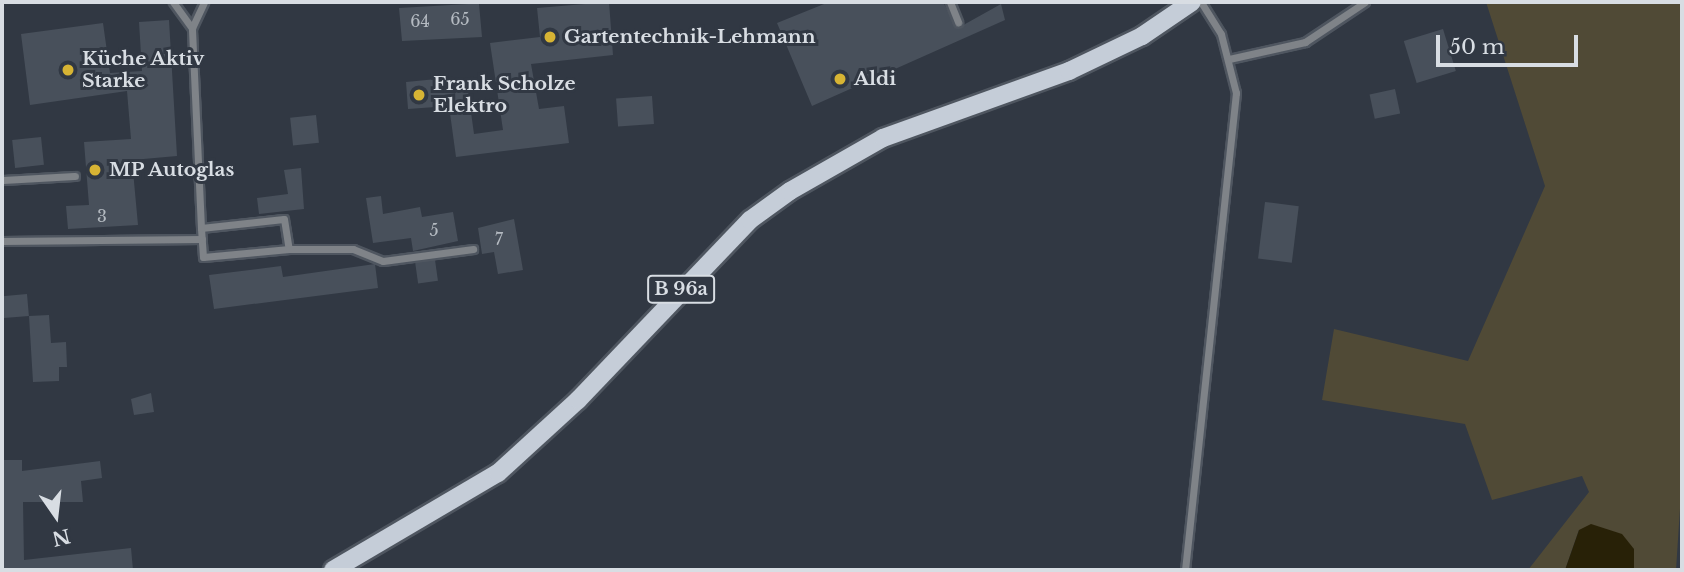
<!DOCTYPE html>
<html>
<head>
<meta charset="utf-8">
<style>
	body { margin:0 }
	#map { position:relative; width:1684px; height:572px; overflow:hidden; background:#313843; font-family:"Libre Baskerville",serif }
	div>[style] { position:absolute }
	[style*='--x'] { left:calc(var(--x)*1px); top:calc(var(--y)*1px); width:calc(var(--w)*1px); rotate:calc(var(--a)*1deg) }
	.green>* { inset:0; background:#504a36 }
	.water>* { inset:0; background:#282107 }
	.building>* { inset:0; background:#48505b; transform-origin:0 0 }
	.roads { filter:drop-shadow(2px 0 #4f5660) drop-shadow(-2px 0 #4f5660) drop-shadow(0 2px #4f5660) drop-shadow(0 -2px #4f5660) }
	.lane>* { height:7px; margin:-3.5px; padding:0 3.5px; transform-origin:3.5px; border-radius:3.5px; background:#7f8388 }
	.primary>* { height:18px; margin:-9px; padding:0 9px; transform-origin:9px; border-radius:9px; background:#c5cdd8 }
	.dots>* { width:19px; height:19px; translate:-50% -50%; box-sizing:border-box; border:4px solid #313843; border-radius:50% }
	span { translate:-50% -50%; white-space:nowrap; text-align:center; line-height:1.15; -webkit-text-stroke:6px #313843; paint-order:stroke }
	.number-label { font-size:16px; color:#b4bac1 }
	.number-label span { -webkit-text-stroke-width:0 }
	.shield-label span { padding:2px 5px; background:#313843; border:2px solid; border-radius:5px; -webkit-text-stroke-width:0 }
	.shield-label { font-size:18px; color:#d8dde3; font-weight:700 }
	.poi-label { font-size:19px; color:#d8dde3; font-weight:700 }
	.left { translate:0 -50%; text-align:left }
	.frame { position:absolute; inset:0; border:4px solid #d8dde3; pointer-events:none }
	.north { position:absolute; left:21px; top:481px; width:70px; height:70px; -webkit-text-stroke:5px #313843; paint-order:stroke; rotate:166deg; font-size:19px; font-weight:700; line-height:28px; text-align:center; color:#d8dde3 }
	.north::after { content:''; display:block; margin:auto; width:24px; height:32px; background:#d8dde3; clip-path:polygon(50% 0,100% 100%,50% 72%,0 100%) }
	.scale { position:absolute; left:1436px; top:35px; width:142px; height:32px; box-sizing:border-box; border:4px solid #d8dde3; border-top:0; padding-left:9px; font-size:21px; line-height:24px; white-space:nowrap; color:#d8dde3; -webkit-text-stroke:5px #313843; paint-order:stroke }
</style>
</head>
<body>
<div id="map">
	<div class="green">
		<i style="clip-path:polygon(1486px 2px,1682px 2px,1682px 478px,1676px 570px,1634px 570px,1634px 549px,1579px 530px,1565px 570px,1528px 570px,1589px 492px,1582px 476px,1492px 500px,1465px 424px,1322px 400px,1334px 329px,1468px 361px,1545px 186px)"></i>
	</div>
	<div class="water">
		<i style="clip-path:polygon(1591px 524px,1622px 534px,1634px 549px,1634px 570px,1565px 570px,1579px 530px)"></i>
	</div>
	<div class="building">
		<i style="clip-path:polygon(609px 2px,613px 55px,531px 64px,539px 109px,564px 106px,569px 143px,456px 157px,449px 106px,408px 109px,406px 82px,447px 78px,447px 85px,467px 83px,474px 134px,503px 130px,490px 43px,540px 37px,537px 8px)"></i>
		<i style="clip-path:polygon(829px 2px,943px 2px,958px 28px,1001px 4px,1005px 20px,812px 106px,777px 23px)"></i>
		<i style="clip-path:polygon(468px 4px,479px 4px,482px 37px,402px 41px,399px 8px)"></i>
		<i style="clip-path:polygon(169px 20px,177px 156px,132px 160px,138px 225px,68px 229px,66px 206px,89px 205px,84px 142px,131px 139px,127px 91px,30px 105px,21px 34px,103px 23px,110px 73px,142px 71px,139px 22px)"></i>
		<i style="left:1443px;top:29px;width:44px;height:41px;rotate:73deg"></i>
		<i style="left:1395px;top:89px;width:25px;height:26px;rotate:78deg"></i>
		<i style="left:652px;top:96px;width:28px;height:36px;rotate:86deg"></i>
		<i style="left:316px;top:115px;width:28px;height:26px;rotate:84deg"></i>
		<i style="left:41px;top:137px;width:28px;height:29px;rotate:84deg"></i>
		<i style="clip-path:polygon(301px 168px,304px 209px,259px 214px,257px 198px,288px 194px,284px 170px)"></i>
		<i style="clip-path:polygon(381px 196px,383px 214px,420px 207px,422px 217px,453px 212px,458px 241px,413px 251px,411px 238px,373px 243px,366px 198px)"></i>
		<i style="left:1265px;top:202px;width:34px;height:57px;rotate:7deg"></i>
		<i style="clip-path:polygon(514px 219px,523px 270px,498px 274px,494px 252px,482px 254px,478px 228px)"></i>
		<i style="left:435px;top:260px;width:21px;height:20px;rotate:82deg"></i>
		<i style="clip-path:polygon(375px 264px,378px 288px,214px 309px,209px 275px,281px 266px,283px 277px)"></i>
		<i style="left:27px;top:294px;width:22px;height:25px;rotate:85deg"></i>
		<i style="clip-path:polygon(49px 315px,51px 343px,66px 342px,67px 367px,59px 367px,59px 381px,33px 382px,29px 316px)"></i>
		<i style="clip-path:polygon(151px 393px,154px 412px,134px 415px,131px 399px)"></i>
		<i style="clip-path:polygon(2px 460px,22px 460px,22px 471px,100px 461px,102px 478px,81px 481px,83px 502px,23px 502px,24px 560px,131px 548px,133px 570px,2px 570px)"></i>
	</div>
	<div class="roads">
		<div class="lane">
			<i style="--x:173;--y:2;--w:32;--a:54"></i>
			<i style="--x:950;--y:2;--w:22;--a:68"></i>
			<i style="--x:1229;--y:59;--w:78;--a:-12.6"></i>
			<i style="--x:1305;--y:42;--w:72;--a:-33.7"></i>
			<i style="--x:2;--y:180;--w:73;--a:-3.1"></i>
			<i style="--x:201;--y:228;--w:83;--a:-6.2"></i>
			<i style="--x:284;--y:219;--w:30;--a:81"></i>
			<i style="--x:289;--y:249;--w:86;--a:174.7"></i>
			<i style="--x:203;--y:257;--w:29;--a:-94"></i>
			<i style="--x:201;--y:228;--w:200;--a:-92.6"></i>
			<i style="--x:192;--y:28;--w:29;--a:-65"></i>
			<i style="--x:2;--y:241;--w:200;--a:-0.6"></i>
			<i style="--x:289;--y:249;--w:64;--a:0"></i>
			<i style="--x:353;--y:249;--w:32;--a:22"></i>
			<i style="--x:383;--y:261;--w:91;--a:-7.6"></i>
			<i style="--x:1185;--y:570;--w:480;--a:-83.9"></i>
			<i style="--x:1236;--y:93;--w:61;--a:-104.3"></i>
			<i style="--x:1221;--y:34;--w:38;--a:-122"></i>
		</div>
		<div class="primary">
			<i style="--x:333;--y:570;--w:191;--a:-30.5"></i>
			<i style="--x:498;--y:473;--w:108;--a:-42.4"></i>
			<i style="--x:578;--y:400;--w:249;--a:-46.3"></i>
			<i style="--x:750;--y:220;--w:49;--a:-35.9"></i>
			<i style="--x:790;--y:191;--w:107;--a:-29.7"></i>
			<i style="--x:883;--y:138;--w:198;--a:-19.8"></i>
			<i style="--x:1069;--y:71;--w:81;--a:-25.6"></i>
			<i style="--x:1142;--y:36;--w:60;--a:-34.2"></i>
		</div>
	</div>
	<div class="dots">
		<i style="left:550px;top:37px;background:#d7b434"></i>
		<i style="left:68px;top:70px;background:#d7b434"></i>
		<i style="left:840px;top:79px;background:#d7b434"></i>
		<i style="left:419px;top:95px;background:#d7b434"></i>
		<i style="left:95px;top:170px;background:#d7b434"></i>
	</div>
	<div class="number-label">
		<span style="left:460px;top:19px">65</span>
		<span style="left:420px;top:21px">64</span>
		<span style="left:102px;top:216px">3</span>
		<span style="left:434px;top:230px">5</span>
		<span style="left:499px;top:239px">7</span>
	</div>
	<div class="shield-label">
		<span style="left:681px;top:289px">B 96a</span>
	</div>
	<div class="poi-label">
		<span class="left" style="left:564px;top:37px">Gartentechnik-Lehmann</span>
		<span class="left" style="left:82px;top:70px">Küche Aktiv<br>Starke</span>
		<span class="left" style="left:854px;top:79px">Aldi</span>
		<span class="left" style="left:433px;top:95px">Frank Scholze<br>Elektro</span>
		<span class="left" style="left:109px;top:170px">MP Autoglas</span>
	</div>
	<div class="frame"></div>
	<div class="north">N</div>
	<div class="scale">50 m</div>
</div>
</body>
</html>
